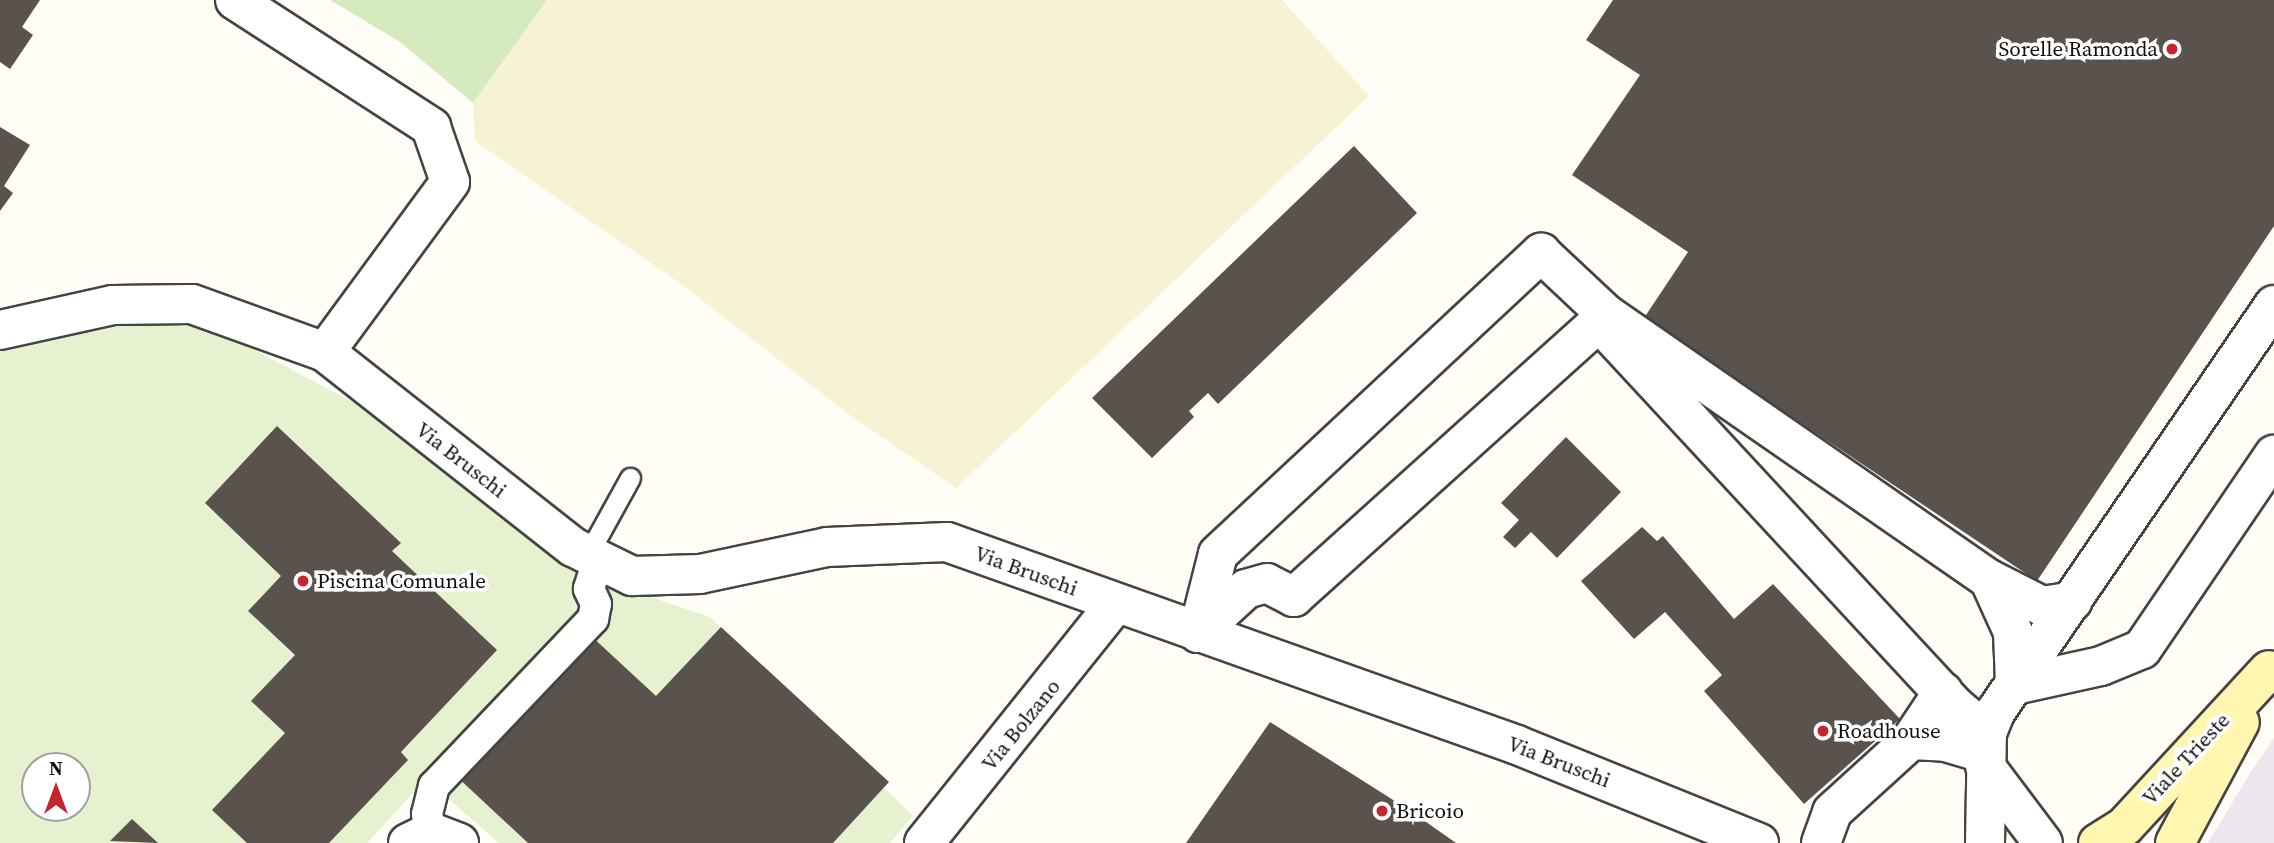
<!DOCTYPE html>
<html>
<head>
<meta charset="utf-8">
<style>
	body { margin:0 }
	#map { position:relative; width:2274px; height:843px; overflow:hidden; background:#fffdf5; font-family:"Source Serif 4",serif }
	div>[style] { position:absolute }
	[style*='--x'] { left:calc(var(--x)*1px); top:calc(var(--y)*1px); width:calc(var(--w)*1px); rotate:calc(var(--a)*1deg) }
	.industrial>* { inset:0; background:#eee6ef }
	.farmland>* { inset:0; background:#f6f3d4 }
	.green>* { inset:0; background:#d5ebbd }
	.pitch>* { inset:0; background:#e6f2cf }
	.building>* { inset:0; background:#5a524d }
	.roads { filter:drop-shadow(2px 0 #444) drop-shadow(-2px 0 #444) drop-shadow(0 2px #444) drop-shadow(0 -2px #444) }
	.service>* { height:19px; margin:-9.5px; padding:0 9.5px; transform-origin:9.5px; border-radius:9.5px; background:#fff }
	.pedestrian>* { height:30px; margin:-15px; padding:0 15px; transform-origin:15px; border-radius:15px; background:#fff }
	.minor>* { height:38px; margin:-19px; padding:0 19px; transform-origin:19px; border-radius:19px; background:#fff }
	.secondary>* { height:38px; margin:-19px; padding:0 19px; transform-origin:19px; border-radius:19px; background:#fff6b0 }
	.dots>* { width:19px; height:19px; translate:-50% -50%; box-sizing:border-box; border:4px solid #fff; border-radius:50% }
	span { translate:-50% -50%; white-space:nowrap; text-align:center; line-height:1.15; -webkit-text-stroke:7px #fff; paint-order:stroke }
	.poi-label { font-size:21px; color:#111 }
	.right { translate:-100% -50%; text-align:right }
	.left { translate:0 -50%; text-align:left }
	.street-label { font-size:21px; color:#111 }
	.north { position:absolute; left:21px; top:752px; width:70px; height:70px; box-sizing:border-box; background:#fff; border:2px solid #a0a0a0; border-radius:50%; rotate:0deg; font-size:19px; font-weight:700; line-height:28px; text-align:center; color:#111 }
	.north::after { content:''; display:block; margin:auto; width:24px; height:32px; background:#c4262e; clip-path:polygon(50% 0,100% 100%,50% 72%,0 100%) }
</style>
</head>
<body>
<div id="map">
	<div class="industrial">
		<i style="clip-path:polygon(2274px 738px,2274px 843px,2208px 843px,2250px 773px)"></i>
	</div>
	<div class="farmland">
		<i style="clip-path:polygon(547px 0,1282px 0,1369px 96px,956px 488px,844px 411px,681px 284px,475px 141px,473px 103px)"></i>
	</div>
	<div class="green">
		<i style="clip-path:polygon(330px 0,547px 0,473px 103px,400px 42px)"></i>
	</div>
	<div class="pitch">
		<i style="clip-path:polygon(evenodd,117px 323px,211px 327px,366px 409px,585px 575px,710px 617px,913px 816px,890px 843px,499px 843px,426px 779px,367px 843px,0 843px,0 347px,117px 323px,35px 766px,77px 766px,77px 808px,35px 808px,35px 766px)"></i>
	</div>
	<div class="building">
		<i style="clip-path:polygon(0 0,40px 0,22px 27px,33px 35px,10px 69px,0 62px)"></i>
		<i style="clip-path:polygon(1613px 0,2274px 0,2274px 226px,2037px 581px,1644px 318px,1688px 252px,1572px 175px,1640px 75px,1586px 40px)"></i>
		<i style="clip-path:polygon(0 127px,30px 145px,4px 186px,13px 193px,0 211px)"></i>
		<i style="clip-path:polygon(1354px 146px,1417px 213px,1218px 404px,1208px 393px,1189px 411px,1194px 417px,1152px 458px,1092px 398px)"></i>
		<i style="clip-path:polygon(277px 426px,401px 543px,392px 551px,497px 650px,401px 752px,408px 760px,329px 843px,247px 843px,212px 810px,285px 733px,251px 701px,295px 655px,248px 611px,281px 576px,205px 503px)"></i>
		<i style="clip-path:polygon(1566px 437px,1621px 492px,1557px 558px,1531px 532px,1515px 548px,1503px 537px,1519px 520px,1501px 503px)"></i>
		<i style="clip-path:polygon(1642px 527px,1657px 541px,1663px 536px,1734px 619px,1773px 584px,1900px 719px,1804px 804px,1704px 691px,1722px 675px,1665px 612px,1634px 639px,1581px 581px)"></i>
		<i style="clip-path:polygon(721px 627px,889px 782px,833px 843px,528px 843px,455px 775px,589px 634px,656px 696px)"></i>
		<i style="clip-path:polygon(1270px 722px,1409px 810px,1456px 843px,1186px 843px)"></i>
		<i style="clip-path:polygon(132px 819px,158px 843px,110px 841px)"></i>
	</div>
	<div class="roads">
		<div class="service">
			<i style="--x:588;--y:554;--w:87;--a:-61.1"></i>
		</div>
		<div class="pedestrian">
			<i style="--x:431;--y:832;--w:18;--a:-103"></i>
			<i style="--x:427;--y:814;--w:29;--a:-76"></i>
			<i style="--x:434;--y:786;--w:231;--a:-46.4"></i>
			<i style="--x:593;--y:619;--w:15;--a:-79"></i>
			<i style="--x:596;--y:604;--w:17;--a:-115"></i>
			<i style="--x:589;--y:589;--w:31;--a:-73"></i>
		</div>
		<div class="minor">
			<i style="--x:235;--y:0;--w:234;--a:32.9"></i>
			<i style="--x:431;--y:127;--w:58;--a:70.9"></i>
			<i style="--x:450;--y:182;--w:211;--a:126.3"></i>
			<i style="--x:0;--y:330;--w:116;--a:-12.5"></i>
			<i style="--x:113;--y:305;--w:79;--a:-0.7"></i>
			<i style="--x:192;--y:304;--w:141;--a:19.8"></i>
			<i style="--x:325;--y:352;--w:315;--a:38.2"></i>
			<i style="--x:573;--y:547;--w:66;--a:26.2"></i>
			<i style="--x:632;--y:576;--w:68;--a:-1.7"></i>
			<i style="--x:700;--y:574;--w:130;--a:-12"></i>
			<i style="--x:827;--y:547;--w:120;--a:-2.4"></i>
			<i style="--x:947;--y:542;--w:605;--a:19.6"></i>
			<i style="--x:1517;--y:745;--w:261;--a:22"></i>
			<i style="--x:1989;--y:579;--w:58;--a:65.6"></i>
			<i style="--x:2013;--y:632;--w:53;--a:87.8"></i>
			<i style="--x:2015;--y:685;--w:88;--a:-12.5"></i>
			<i style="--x:2101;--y:666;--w:44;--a:-22.5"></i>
			<i style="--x:2142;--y:649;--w:235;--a:-55.8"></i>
			<i style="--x:1987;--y:733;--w:42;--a:-139.8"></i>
			<i style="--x:1955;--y:706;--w:524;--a:-132.83"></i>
			<i style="--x:1599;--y:322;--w:411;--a:138"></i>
			<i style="--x:1294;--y:597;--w:30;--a:-153"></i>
			<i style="--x:1267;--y:583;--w:22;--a:164"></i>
			<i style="--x:1246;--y:589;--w:65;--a:137.5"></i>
			<i style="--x:1198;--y:633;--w:81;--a:-75.8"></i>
			<i style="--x:1218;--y:554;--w:442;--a:-43"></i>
			<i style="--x:1541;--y:253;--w:89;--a:43.2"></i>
			<i style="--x:1606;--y:314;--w:466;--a:34.7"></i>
			<i style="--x:1989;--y:579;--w:59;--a:27"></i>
			<i style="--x:2042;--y:606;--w:31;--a:-9"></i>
			<i style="--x:1911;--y:740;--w:35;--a:3"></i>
			<i style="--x:1946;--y:742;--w:42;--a:16.7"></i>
			<i style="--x:1985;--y:766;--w:96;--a:53"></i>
			<i style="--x:408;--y:843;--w:25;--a:-26"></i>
			<i style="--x:431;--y:832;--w:30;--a:21"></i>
			<i style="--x:924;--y:843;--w:305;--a:-51.3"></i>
			<i style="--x:1821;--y:843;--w:33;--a:-70"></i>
			<i style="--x:1832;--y:812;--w:107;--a:-42.3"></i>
			<i style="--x:1911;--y:740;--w:58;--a:-56.3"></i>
			<i style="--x:1985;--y:843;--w:110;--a:-89"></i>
			<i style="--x:1987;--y:733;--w:24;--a:-68"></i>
			<i style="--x:1996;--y:711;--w:492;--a:-55.6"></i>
		</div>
		<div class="secondary">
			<i style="--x:2098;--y:843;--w:32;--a:-32"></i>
			<i style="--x:2125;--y:826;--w:212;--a:-47.3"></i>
			<i style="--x:2175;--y:843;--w:137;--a:-61.8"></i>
		</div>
	</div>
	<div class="dots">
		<i style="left:2172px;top:49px;background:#c4262e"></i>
		<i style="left:303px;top:581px;background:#c4262e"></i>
		<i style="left:1823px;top:731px;background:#c4262e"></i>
		<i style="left:1382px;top:811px;background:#c4262e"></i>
	</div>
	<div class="poi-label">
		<span class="right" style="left:2158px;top:49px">Sorelle Ramonda</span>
		<span class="left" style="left:317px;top:581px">Piscina Comunale</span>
		<span class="left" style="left:1837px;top:731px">Roadhouse</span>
		<span class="left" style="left:1396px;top:811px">Bricoio</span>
	</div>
	<div class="street-label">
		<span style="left:461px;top:460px;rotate:38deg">Via Bruschi</span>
		<span style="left:1026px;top:571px;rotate:20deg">Via Bruschi</span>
		<span style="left:1021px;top:725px;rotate:-51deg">Via Bolzano</span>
		<span style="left:2186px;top:759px;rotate:-47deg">Viale Trieste</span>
		<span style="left:1559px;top:762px;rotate:21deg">Via Bruschi</span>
	</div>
	<div class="north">N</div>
</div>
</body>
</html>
